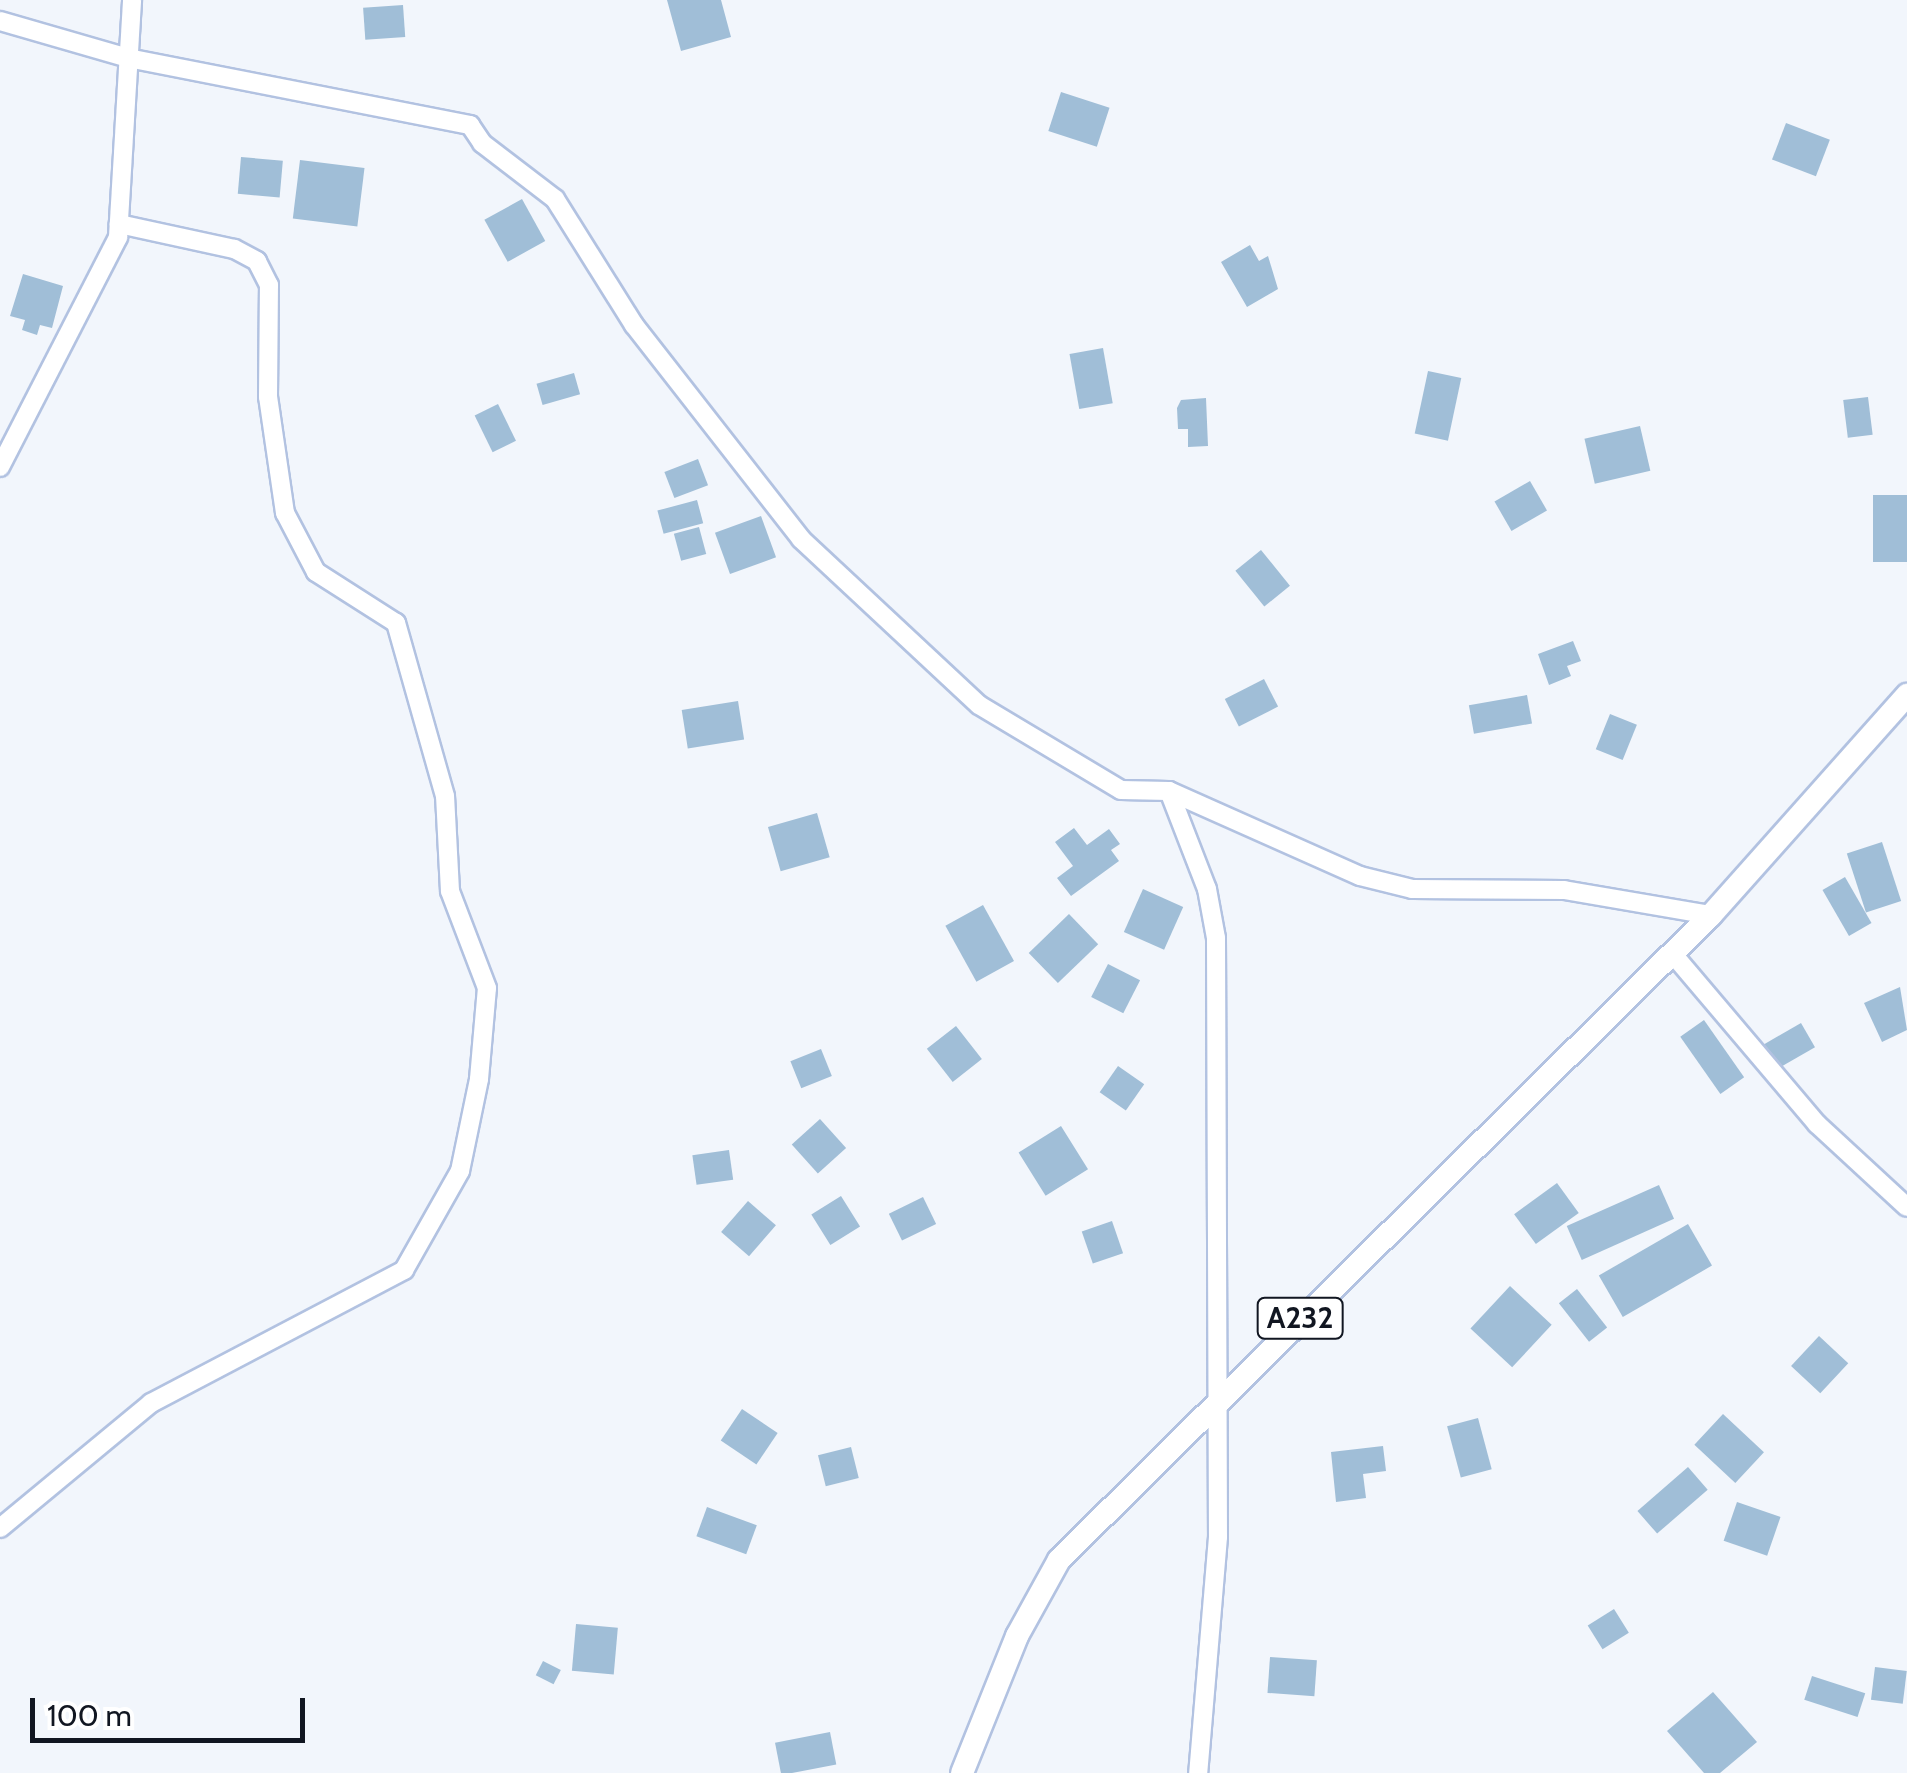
<!DOCTYPE html>
<html>
<head>
<meta charset="utf-8">
<style>
	body { margin:0 }
	#map { position:relative; width:1907px; height:1773px; overflow:hidden; background:#f2f6fc; font-family:Cabin,sans-serif }
	div>[style] { position:absolute }
	[style*='--x'] { left:calc(var(--x)*1px); top:calc(var(--y)*1px); width:calc(var(--w)*1px); rotate:calc(var(--a)*1deg) }
	.building>* { inset:0; background:#a0bed7; transform-origin:0 0 }
	.roads { filter:drop-shadow(2px 0 #b2c2e1) drop-shadow(-2px 0 #b2c2e1) drop-shadow(0 2px #b2c2e1) drop-shadow(0 -2px #b2c2e1) }
	.minor>* { height:18px; margin:-9px; padding:0 9px; transform-origin:9px; border-radius:9px; background:#fff }
	.major>* { height:22px; margin:-11px; padding:0 11px; transform-origin:11px; border-radius:11px; background:#fff }
	span { translate:-50% -50%; white-space:nowrap; text-align:center; line-height:1.15; -webkit-text-stroke:8px #fff; paint-order:stroke }
	.shield-label span { padding:2px 8px; background:#fff; border:2px solid; border-radius:8px; -webkit-text-stroke-width:0 }
	.shield-label { font-size:30px; color:#111621; font-weight:700 }
	.scale { position:absolute; left:30px; top:1698px; width:275px; height:45px; box-sizing:border-box; border:5px solid #111621; border-top:0; padding-left:12px; font-size:30px; line-height:35px; white-space:nowrap; color:#111621; -webkit-text-stroke:8px #fff; paint-order:stroke }
</style>
</head>
<body>
<div id="map">
	<div class="building">
		<i style="clip-path:polygon(667px 0,721px 0,731px 37px,681px 51px)"></i>
		<i style="left:403px;top:5px;width:32px;height:40px;rotate:86deg"></i>
		<i style="left:1061px;top:92px;width:51px;height:41px;rotate:18deg"></i>
		<i style="left:1786px;top:123px;width:47px;height:39px;rotate:21deg"></i>
		<i style="left:241px;top:157px;width:42px;height:37px;rotate:5deg"></i>
		<i style="left:300px;top:160px;width:65px;height:59px;rotate:7deg"></i>
		<i style="left:522px;top:199px;width:48px;height:43px;rotate:61deg"></i>
		<i style="clip-path:polygon(1250px 245px,1259px 261px,1268px 256px,1278px 289px,1247px 307px,1221px 262px)"></i>
		<i style="clip-path:polygon(23px 274px,63px 286px,52px 328px,40px 325px,37px 335px,22px 330px,25px 320px,10px 316px)"></i>
		<i style="left:1103px;top:348px;width:56px;height:34px;rotate:80deg"></i>
		<i style="left:1428px;top:371px;width:34px;height:64px;rotate:12deg"></i>
		<i style="left:574px;top:373px;width:22px;height:39px;rotate:74deg"></i>
		<i style="left:1868px;top:397px;width:38px;height:25px;rotate:83deg"></i>
		<i style="clip-path:polygon(1206px 398px,1208px 446px,1188px 447px,1188px 429px,1178px 429px,1177px 408px,1181px 400px)"></i>
		<i style="left:498px;top:404px;width:41px;height:26px;rotate:64deg"></i>
		<i style="left:1640px;top:426px;width:46px;height:57px;rotate:77deg"></i>
		<i style="left:698px;top:459px;width:28px;height:36px;rotate:69deg"></i>
		<i style="left:1530px;top:481px;width:34px;height:41px;rotate:60deg"></i>
		<i style="left:1907px;top:495px;width:67px;height:34px;rotate:90deg"></i>
		<i style="left:697px;top:500px;width:24px;height:41px;rotate:75deg"></i>
		<i style="left:761px;top:516px;width:44px;height:49px;rotate:70deg"></i>
		<i style="left:699px;top:527px;width:28px;height:26px;rotate:75deg"></i>
		<i style="left:1261px;top:550px;width:46px;height:33px;rotate:51deg"></i>
		<i style="clip-path:polygon(1573px 641px,1581px 661px,1567px 666px,1571px 676px,1549px 685px,1538px 654px)"></i>
		<i style="left:1264px;top:679px;width:31px;height:44px;rotate:63deg"></i>
		<i style="left:1527px;top:695px;width:29px;height:59px;rotate:80deg"></i>
		<i style="left:738px;top:701px;width:39px;height:57px;rotate:81deg"></i>
		<i style="left:1610px;top:714px;width:29px;height:38px;rotate:22deg"></i>
		<i style="left:817px;top:813px;width:46px;height:51px;rotate:74deg"></i>
		<i style="clip-path:polygon(1074px 828px,1087px 845px,1109px 829px,1120px 844px,1111px 850px,1119px 861px,1071px 896px,1057px 878px,1073px 866px,1055px 842px)"></i>
		<i style="left:1882px;top:842px;width:62px;height:37px;rotate:72deg"></i>
		<i style="left:1845px;top:877px;width:53px;height:26px;rotate:60deg"></i>
		<i style="left:1143px;top:889px;width:44px;height:47px;rotate:24deg"></i>
		<i style="left:983px;top:905px;width:64px;height:43px;rotate:61deg"></i>
		<i style="left:1069px;top:914px;width:42px;height:56px;rotate:46deg"></i>
		<i style="left:1108px;top:964px;width:36px;height:37px;rotate:27deg"></i>
		<i style="clip-path:polygon(1900px 987px,1907px 1030px,1882px 1042px,1864px 1003px)"></i>
		<i style="left:1704px;top:1020px;width:70px;height:29px;rotate:55deg"></i>
		<i style="left:1801px;top:1023px;width:28px;height:46px;rotate:60deg"></i>
		<i style="left:956px;top:1026px;width:42px;height:37px;rotate:52deg"></i>
		<i style="left:821px;top:1049px;width:29px;height:33px;rotate:68deg"></i>
		<i style="left:1118px;top:1066px;width:32px;height:32px;rotate:35deg"></i>
		<i style="left:820px;top:1119px;width:39px;height:38px;rotate:48deg"></i>
		<i style="left:1061px;top:1126px;width:51px;height:50px;rotate:58deg"></i>
		<i style="left:729px;top:1150px;width:30px;height:37px;rotate:82deg"></i>
		<i style="left:1557px;top:1183px;width:37px;height:53px;rotate:54deg"></i>
		<i style="left:1659px;top:1185px;width:37px;height:101px;rotate:66deg"></i>
		<i style="left:841px;top:1196px;width:36px;height:35px;rotate:58deg"></i>
		<i style="left:923px;top:1197px;width:30px;height:38px;rotate:64deg"></i>
		<i style="left:748px;top:1201px;width:37px;height:41px;rotate:41deg"></i>
		<i style="left:1112px;top:1221px;width:34px;height:32px;rotate:71deg"></i>
		<i style="left:1688px;top:1224px;width:48px;height:103px;rotate:60deg"></i>
		<i style="left:1510px;top:1286px;width:57px;height:58px;rotate:43deg"></i>
		<i style="left:1577px;top:1289px;width:49px;height:23px;rotate:52deg"></i>
		<i style="left:1819px;top:1336px;width:40px;height:41px;rotate:43deg"></i>
		<i style="left:742px;top:1409px;width:43px;height:38px;rotate:34deg"></i>
		<i style="left:1723px;top:1414px;width:56px;height:42px;rotate:43deg"></i>
		<i style="left:1478px;top:1418px;width:53px;height:32px;rotate:75deg"></i>
		<i style="clip-path:polygon(1383px 1446px,1386px 1471px,1363px 1474px,1366px 1498px,1336px 1502px,1331px 1452px)"></i>
		<i style="left:851px;top:1447px;width:32px;height:34px;rotate:76deg"></i>
		<i style="left:1688px;top:1467px;width:30px;height:67px;rotate:49deg"></i>
		<i style="left:1737px;top:1502px;width:46px;height:41px;rotate:19deg"></i>
		<i style="left:707px;top:1507px;width:53px;height:31px;rotate:20deg"></i>
		<i style="left:1614px;top:1609px;width:28px;height:31px;rotate:58deg"></i>
		<i style="left:576px;top:1624px;width:42px;height:47px;rotate:5deg"></i>
		<i style="left:1270px;top:1657px;width:47px;height:36px;rotate:4deg"></i>
		<i style="left:543px;top:1661px;width:20px;height:16px;rotate:27deg"></i>
		<i style="left:1875px;top:1667px;width:32px;height:33px;rotate:7deg"></i>
		<i style="left:1812px;top:1676px;width:56px;height:25px;rotate:18deg"></i>
		<i style="clip-path:polygon(1713px 1692px,1757px 1742px,1720px 1773px,1704px 1773px,1667px 1731px)"></i>
		<i style="left:830px;top:1732px;width:33px;height:56px;rotate:79deg"></i>
	</div>
	<div class="roads">
		<div class="minor">
			<i style="--x:0;--y:21;--w:133;--a:16.1"></i>
			<i style="--x:128;--y:58;--w:349;--a:11.1"></i>
			<i style="--x:470;--y:125;--w:22;--a:56"></i>
			<i style="--x:482;--y:143;--w:92;--a:37.5"></i>
			<i style="--x:555;--y:199;--w:149;--a:57.9"></i>
			<i style="--x:634;--y:325;--w:271;--a:52"></i>
			<i style="--x:801;--y:539;--w:243;--a:43"></i>
			<i style="--x:979;--y:705;--w:165;--a:30.9"></i>
			<i style="--x:1121;--y:790;--w:48;--a:1.2"></i>
			<i style="--x:1169;--y:791;--w:209;--a:24"></i>
			<i style="--x:1360;--y:876;--w:54;--a:14"></i>
			<i style="--x:1412;--y:889;--w:152;--a:0.4"></i>
			<i style="--x:1564;--y:890;--w:149;--a:9.7"></i>
			<i style="--x:0;--y:467;--w:259;--a:-62.8"></i>
			<i style="--x:118;--y:237;--w:237;--a:-86.6"></i>
			<i style="--x:1169;--y:791;--w:105;--a:68.8"></i>
			<i style="--x:1207;--y:889;--w:50;--a:79.6"></i>
			<i style="--x:1216;--y:938;--w:599;--a:89.81"></i>
			<i style="--x:1218;--y:1537;--w:237;--a:94.8"></i>
			<i style="--x:1672;--y:953;--w:224;--a:49.7"></i>
			<i style="--x:1817;--y:1124;--w:122;--a:42.7"></i>
			<i style="--x:0;--y:1528;--w:196;--a:-39.6"></i>
			<i style="--x:151;--y:1403;--w:286;--a:-27.7"></i>
			<i style="--x:404;--y:1270;--w:114;--a:-60.5"></i>
			<i style="--x:460;--y:1171;--w:94;--a:-78.3"></i>
			<i style="--x:479;--y:1079;--w:91;--a:-85"></i>
			<i style="--x:487;--y:988;--w:104;--a:-110.9"></i>
			<i style="--x:450;--y:891;--w:95;--a:-93"></i>
			<i style="--x:445;--y:796;--w:180;--a:-105.8"></i>
			<i style="--x:396;--y:623;--w:95;--a:-147.5"></i>
			<i style="--x:316;--y:572;--w:67;--a:-117.7"></i>
			<i style="--x:285;--y:513;--w:117;--a:-98.3"></i>
			<i style="--x:268;--y:397;--w:112;--a:-89.5"></i>
			<i style="--x:269;--y:285;--w:27;--a:-117"></i>
			<i style="--x:257;--y:261;--w:26;--a:-152"></i>
			<i style="--x:234;--y:249;--w:118;--a:-167.7"></i>
		</div>
		<div class="major">
			<i style="--x:962;--y:1773;--w:148;--a:-68.1"></i>
			<i style="--x:1017;--y:1636;--w:87;--a:-61.1"></i>
			<i style="--x:1059;--y:1560;--w:917;--a:-44.69"></i>
			<i style="--x:1711;--y:915;--w:295;--a:-48.3"></i>
		</div>
	</div>
	<div class="shield-label">
		<span style="left:1300px;top:1318px">A232</span>
	</div>
	<div class="scale">100 m</div>
</div>
</body>
</html>
